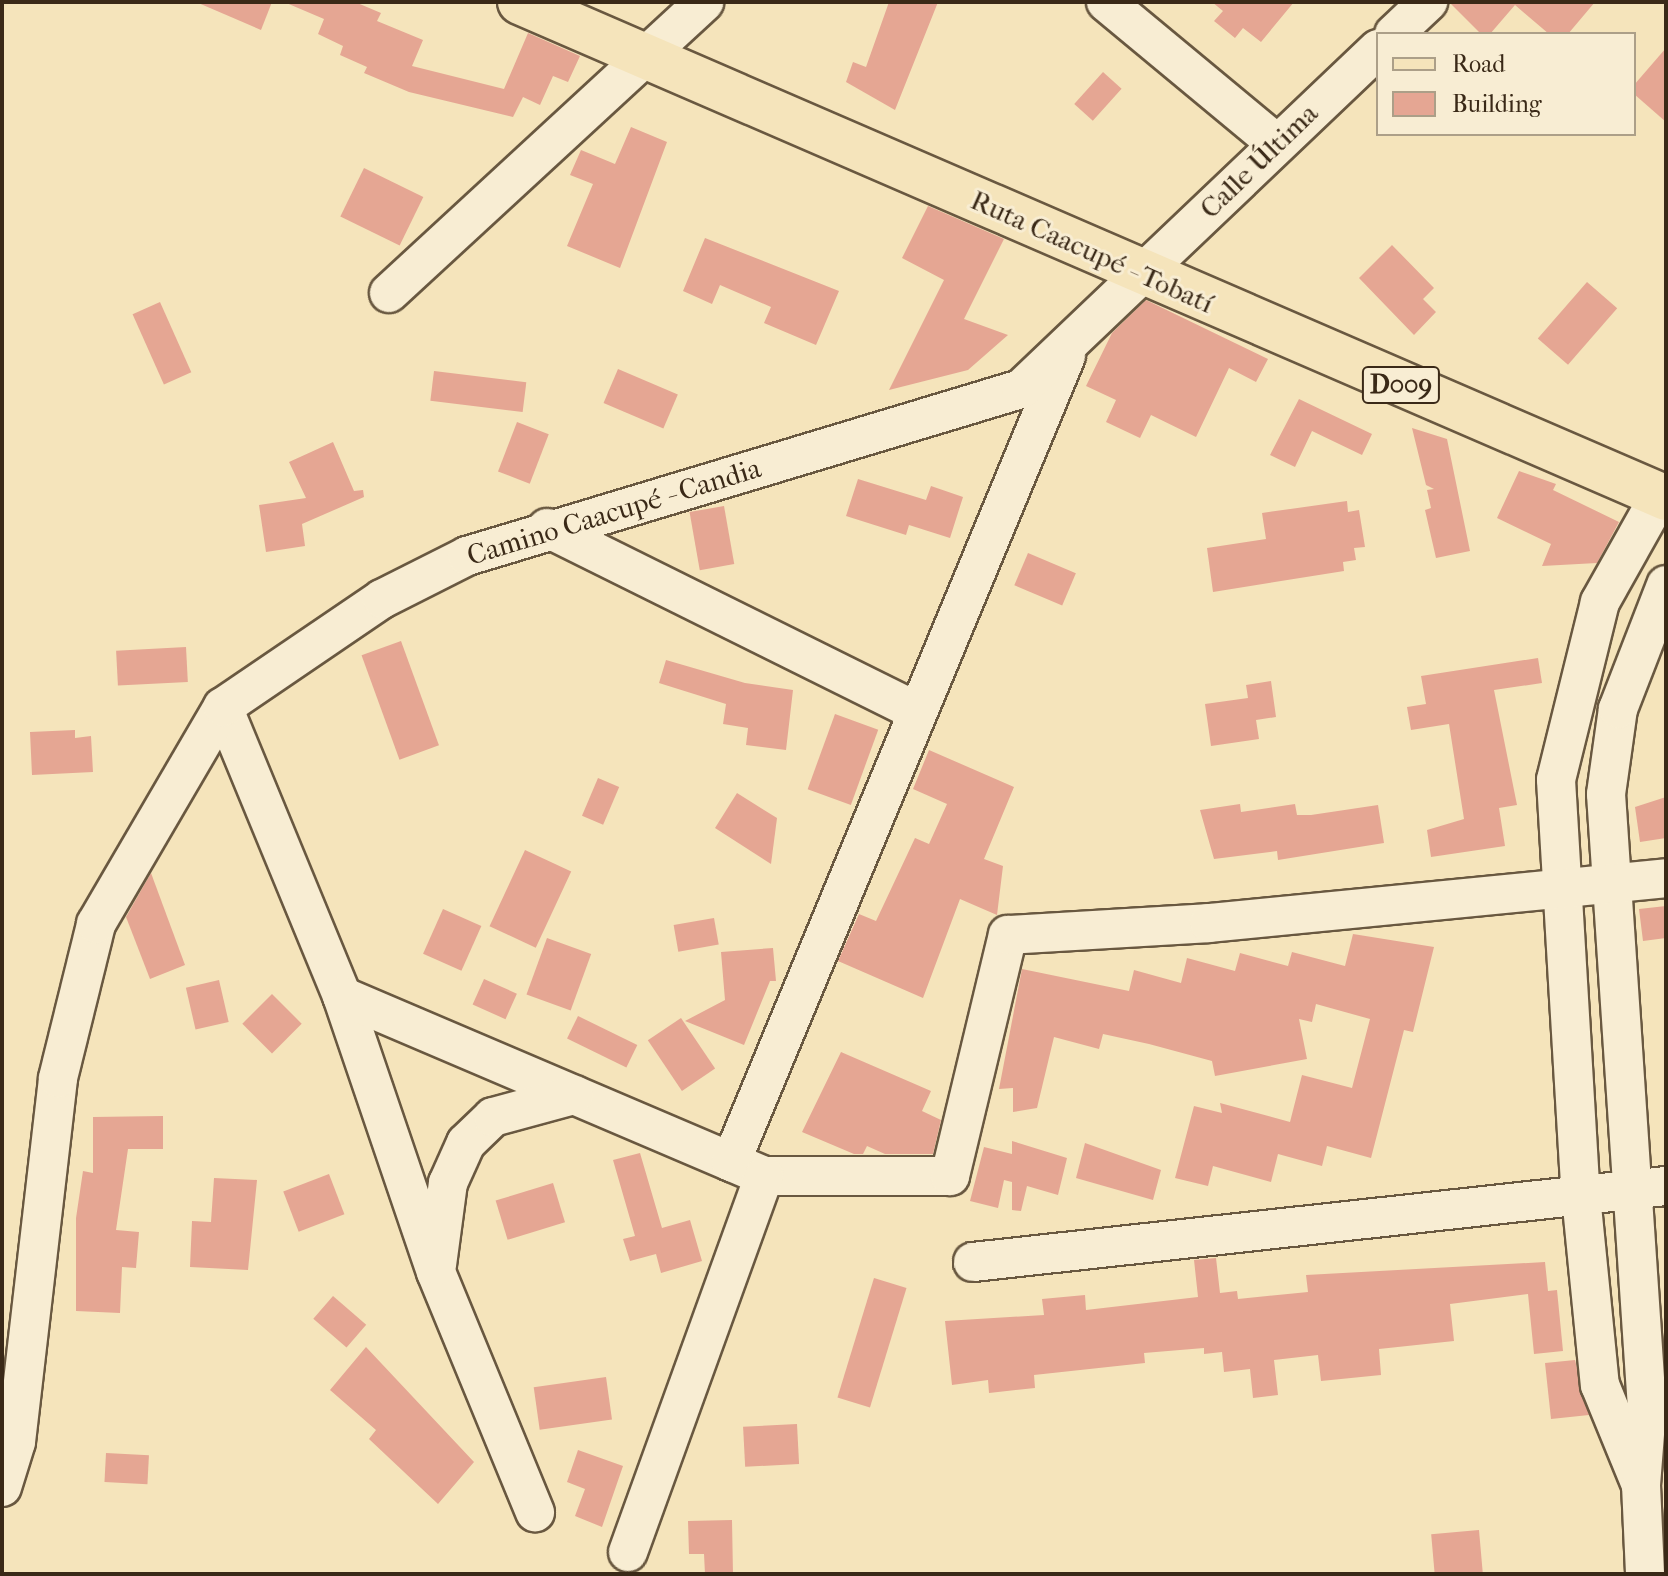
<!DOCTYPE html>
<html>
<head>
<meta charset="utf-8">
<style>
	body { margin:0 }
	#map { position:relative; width:1668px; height:1576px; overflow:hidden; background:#f5e4bb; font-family:"IM FELL French Canon",serif }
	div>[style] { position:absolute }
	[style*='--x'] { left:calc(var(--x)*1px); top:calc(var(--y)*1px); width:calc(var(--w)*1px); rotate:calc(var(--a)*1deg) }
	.building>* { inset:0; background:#e5a693; transform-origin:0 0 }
	.roads { filter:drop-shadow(2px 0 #695840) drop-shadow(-2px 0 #695840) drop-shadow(0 2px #695840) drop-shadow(0 -2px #695840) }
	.minor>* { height:38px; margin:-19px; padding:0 19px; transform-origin:19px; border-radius:19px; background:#f8edd3 }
	.major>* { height:44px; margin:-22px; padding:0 22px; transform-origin:22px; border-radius:22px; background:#f5e4bb }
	span { translate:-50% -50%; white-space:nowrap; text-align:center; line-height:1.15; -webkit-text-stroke:6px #f8edd3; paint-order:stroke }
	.shield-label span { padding:2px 6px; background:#f8edd3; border:2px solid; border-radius:6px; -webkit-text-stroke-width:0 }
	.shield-label { font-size:26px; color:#3a2917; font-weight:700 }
	.street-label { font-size:28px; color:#3a2917 }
	.frame { position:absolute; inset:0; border:4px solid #3a2917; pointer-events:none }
	.legend { position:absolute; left:1376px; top:32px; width:260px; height:104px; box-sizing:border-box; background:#f8edd3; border:2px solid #ac9f88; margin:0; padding:10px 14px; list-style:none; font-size:24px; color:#3a2917 }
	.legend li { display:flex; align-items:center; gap:16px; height:40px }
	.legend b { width:40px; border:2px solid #ac9f88 }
</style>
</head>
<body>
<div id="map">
	<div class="building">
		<i style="clip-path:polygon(196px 2px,272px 2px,261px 30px)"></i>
		<i style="clip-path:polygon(284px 2px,355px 2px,381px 13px,377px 21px,423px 40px,412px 66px,504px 89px,528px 33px,580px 56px,568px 82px,553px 76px,540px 105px,523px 97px,513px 117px,409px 92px,364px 73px,367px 67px,340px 55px,343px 46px,318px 34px,324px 19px)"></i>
		<i style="clip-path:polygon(889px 2px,938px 2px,895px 110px,846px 82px,853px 62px,866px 67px)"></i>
		<i style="clip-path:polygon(1212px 2px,1294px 2px,1261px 42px,1243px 28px,1235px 38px,1214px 21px,1223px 11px)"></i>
		<i style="clip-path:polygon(1449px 2px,1595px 2px,1568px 34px,1549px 34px,1515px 5px,1490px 34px,1481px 34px)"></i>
		<i style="clip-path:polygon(1666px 48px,1666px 122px,1634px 94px,1634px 85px)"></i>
		<i style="left:1103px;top:72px;width:25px;height:43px;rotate:42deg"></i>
		<i style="clip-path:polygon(631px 127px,667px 142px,620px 268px,567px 246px,593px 184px,570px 175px,581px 150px,615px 164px)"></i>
		<i style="left:364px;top:168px;width:66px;height:54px;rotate:26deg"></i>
		<i style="clip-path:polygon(928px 206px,1004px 239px,964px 319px,1008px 335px,968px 370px,889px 390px,944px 280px,902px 258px)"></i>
		<i style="clip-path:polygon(705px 238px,839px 291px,816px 345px,764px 323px,771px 307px,720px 285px,712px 304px,683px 291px)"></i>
		<i style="clip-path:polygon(1392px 245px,1434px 288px,1423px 299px,1436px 312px,1414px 335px,1359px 278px)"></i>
		<i style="left:1587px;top:282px;width:40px;height:75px;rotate:41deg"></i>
		<i style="clip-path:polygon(1146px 300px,1268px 359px,1256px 382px,1229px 368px,1196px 437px,1151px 415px,1140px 438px,1106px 422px,1116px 400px,1086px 386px,1112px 333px)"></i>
		<i style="left:160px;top:302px;width:77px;height:30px;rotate:66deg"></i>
		<i style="left:618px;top:369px;width:65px;height:37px;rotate:23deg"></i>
		<i style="left:434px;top:371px;width:93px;height:30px;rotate:7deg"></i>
		<i style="clip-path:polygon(1299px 399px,1372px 434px,1362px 455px,1312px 431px,1295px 467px,1270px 455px)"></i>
		<i style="left:517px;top:422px;width:34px;height:53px;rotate:21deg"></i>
		<i style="clip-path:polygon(1412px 428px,1447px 439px,1470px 551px,1436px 558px,1425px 510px,1431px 508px,1427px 490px,1434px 489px,1426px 485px)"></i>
		<i style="clip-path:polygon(333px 442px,354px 491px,363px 490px,364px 497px,302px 524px,305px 546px,266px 552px,259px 505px,306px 498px,289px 462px)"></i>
		<i style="clip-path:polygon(1519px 471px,1556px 484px,1553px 490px,1619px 522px,1597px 563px,1542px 566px,1551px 544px,1497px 518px)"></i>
		<i style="clip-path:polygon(858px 479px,926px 500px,931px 486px,963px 497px,950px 538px,909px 525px,906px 535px,846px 516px)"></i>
		<i style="clip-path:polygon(1347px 501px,1348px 512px,1359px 510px,1365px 547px,1354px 548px,1356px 560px,1343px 562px,1344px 571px,1213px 592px,1207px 548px,1266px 539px,1262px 513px)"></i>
		<i style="left:724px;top:506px;width:59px;height:35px;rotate:80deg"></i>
		<i style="left:1028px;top:553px;width:52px;height:35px;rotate:23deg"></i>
		<i style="left:401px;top:641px;width:111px;height:42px;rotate:70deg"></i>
		<i style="left:186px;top:647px;width:35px;height:70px;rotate:87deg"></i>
		<i style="clip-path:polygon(1538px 658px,1542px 683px,1494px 690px,1517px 805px,1499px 808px,1505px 846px,1431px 857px,1427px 830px,1464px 819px,1449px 724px,1411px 730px,1407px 707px,1426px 704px,1421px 676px)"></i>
		<i style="clip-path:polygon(666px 660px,745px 683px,793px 690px,786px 750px,746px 745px,748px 728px,723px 724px,726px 704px,659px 683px)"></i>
		<i style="clip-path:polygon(1271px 681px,1276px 717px,1256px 720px,1259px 739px,1211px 746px,1205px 704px,1248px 698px,1246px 685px)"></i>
		<i style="left:835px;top:714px;width:46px;height:80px;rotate:20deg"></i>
		<i style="clip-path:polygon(75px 730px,75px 738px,91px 736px,93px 772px,32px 775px,30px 732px)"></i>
		<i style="clip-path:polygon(929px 750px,1014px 787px,984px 859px,1003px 866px,997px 915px,960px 899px,923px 998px,838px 961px,859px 914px,876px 921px,915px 838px,929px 844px,947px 804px,913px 789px)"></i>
		<i style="left:598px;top:778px;width:23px;height:41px;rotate:23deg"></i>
		<i style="clip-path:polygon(737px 793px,777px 818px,771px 864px,715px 828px)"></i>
		<i style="clip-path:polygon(1666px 797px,1666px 838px,1640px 842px,1635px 807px)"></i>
		<i style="clip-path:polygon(1240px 804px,1241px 812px,1295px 804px,1297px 815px,1311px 815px,1378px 805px,1384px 843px,1278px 860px,1277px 851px,1214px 859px,1200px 810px)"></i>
		<i style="left:525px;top:850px;width:51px;height:84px;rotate:25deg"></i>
		<i style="clip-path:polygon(151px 873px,185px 965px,150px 979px,126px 917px)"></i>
		<i style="clip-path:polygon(1666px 906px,1666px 938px,1643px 941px,1639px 909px)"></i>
		<i style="left:443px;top:909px;width:42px;height:49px;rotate:24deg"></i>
		<i style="left:714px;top:918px;width:27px;height:41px;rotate:80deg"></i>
		<i style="clip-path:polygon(1353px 934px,1434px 947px,1413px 1032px,1404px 1030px,1371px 1158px,1327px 1146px,1322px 1166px,1278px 1154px,1271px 1182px,1213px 1166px,1208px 1186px,1175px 1178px,1194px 1106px,1222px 1113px,1220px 1103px,1290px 1122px,1302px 1075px,1352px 1088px,1370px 1019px,1316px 1004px,1312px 1022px,1299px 1019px,1307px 1059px,1215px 1076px,1212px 1061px,1149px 1044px,1103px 1034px,1099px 1049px,1054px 1037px,1037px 1108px,1013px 1112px,1013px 1088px,999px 1089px,1022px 969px,1129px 991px,1134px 970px,1181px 983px,1187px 958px,1235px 971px,1240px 953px,1288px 966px,1292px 952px,1345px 966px)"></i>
		<i style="left:547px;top:938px;width:47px;height:60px;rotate:20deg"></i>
		<i style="clip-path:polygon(773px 948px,776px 981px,770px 981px,744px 1045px,685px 1021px,725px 1000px,721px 952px)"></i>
		<i style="left:484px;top:979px;width:36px;height:28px;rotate:24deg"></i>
		<i style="left:219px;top:980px;width:43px;height:34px;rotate:77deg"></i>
		<i style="left:272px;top:994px;width:42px;height:42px;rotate:45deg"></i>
		<i style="left:578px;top:1016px;width:66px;height:25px;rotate:26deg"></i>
		<i style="left:681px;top:1018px;width:61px;height:40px;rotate:56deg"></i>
		<i style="clip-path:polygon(841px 1052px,931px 1091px,922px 1111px,941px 1120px,933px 1154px,885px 1154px,867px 1146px,863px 1154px,854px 1154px,802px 1132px)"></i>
		<i style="clip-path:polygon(163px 1116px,163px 1149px,128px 1149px,116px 1230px,139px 1232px,136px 1268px,122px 1267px,120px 1313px,76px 1311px,76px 1218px,83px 1171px,93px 1173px,93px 1117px)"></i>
		<i style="clip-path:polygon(1012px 1141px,1067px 1158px,1058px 1195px,1027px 1186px,1021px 1211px,1012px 1210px,1012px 1182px,1004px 1180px,998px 1208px,970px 1201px,984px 1147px,1012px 1154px)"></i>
		<i style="clip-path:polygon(1085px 1143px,1161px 1170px,1153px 1200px,1076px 1178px)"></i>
		<i style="clip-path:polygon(640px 1153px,662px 1228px,690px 1220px,702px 1261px,661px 1273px,656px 1254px,630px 1261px,623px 1239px,635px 1236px,613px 1160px)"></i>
		<i style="left:329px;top:1174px;width:43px;height:49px;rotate:69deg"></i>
		<i style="clip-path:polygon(214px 1178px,257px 1180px,248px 1270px,190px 1267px,192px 1221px,211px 1222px)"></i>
		<i style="left:553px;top:1183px;width:41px;height:60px;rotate:73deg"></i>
		<i style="clip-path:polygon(1216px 1258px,1220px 1293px,1237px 1291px,1238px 1299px,1308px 1292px,1306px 1275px,1545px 1262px,1548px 1291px,1557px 1290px,1563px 1351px,1534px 1354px,1528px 1294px,1450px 1304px,1454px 1341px,1379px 1349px,1381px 1375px,1321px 1381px,1318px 1355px,1274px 1360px,1278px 1395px,1253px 1398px,1250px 1369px,1224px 1372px,1222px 1352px,1204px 1354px,1204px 1348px,1144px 1353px,1145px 1363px,1034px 1375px,1035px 1388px,989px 1393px,988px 1380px,952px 1385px,945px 1321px,1044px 1315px,1042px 1299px,1085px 1295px,1086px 1310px,1198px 1297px,1194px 1260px)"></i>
		<i style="left:874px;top:1278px;width:34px;height:125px;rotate:17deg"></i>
		<i style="left:333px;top:1296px;width:44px;height:30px;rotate:41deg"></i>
		<i style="clip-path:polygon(366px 1347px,474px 1462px,438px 1504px,369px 1439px,376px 1430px,330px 1390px)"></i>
		<i style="clip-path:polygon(1575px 1360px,1589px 1415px,1551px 1419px,1545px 1363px)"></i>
		<i style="left:606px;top:1377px;width:43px;height:73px;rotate:82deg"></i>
		<i style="left:797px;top:1424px;width:40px;height:54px;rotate:87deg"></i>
		<i style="clip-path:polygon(578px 1450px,623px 1466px,602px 1527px,575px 1516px,585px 1489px,567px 1482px)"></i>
		<i style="left:106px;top:1453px;width:43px;height:29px;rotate:3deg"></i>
		<i style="clip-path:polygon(732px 1520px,733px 1574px,705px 1574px,704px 1554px,689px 1554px,688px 1521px)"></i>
		<i style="left:1479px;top:1530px;width:44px;height:48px;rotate:85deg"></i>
	</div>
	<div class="roads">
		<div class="minor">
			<i style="--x:1106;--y:2;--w:222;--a:39.7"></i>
			<i style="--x:1394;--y:34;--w:47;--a:-43.3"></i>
			<i style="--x:389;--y:293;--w:429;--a:-42.7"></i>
			<i style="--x:1660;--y:495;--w:123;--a:119.3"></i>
			<i style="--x:1600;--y:602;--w:183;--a:103.9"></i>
			<i style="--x:1556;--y:780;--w:417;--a:86.6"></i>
			<i style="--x:1581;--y:1196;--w:190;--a:84.3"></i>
			<i style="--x:1600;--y:1385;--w:108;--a:67.7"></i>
			<i style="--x:1641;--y:1485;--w:77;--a:-85.5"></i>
			<i style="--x:1647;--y:1408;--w:615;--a:-93.82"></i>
			<i style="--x:1606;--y:794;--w:86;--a:-82"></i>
			<i style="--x:1618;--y:709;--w:133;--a:-68.8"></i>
			<i style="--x:547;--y:528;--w:413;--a:26.4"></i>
			<i style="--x:223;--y:707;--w:313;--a:67.6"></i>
			<i style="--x:342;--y:996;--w:292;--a:71.2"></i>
			<i style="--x:436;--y:1272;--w:260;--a:67.6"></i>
			<i style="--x:342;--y:996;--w:459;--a:23.1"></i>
			<i style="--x:764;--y:1176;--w:186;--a:0"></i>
			<i style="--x:950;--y:1176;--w:248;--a:-76.5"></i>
			<i style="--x:1008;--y:935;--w:201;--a:-3.4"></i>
			<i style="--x:1209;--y:923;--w:459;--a:-5.6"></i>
			<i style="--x:731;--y:1162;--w:873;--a:-67.43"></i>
			<i style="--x:973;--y:1262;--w:697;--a:-6.26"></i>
			<i style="--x:437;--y:1265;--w:83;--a:-82.4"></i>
			<i style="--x:448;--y:1183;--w:44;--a:-65.8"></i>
			<i style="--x:466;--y:1143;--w:37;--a:-44"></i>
			<i style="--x:493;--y:1117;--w:84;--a:-15.2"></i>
			<i style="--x:1641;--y:1485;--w:89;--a:87.4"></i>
			<i style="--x:2;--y:1487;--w:47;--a:-72.7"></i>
			<i style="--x:16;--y:1442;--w:366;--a:-83.4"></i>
			<i style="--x:58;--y:1078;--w:159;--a:-76.1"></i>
			<i style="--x:96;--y:924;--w:251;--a:-59.7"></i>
			<i style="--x:223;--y:707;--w:192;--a:-34.2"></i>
			<i style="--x:382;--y:599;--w:95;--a:-26.8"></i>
			<i style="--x:467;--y:556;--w:579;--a:-16.78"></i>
			<i style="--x:1021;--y:389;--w:493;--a:-43.6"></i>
			<i style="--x:628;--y:1552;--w:400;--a:-70.1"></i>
		</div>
		<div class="major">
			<i style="--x:520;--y:2;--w:1249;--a:23.4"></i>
		</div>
	</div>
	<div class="shield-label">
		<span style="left:1401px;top:385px">D009</span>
	</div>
	<div class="street-label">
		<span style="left:1259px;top:161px;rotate:-44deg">Calle Última</span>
		<span style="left:1092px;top:252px;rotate:24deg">Ruta Caacupé - Tobatí</span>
		<span style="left:614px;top:512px;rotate:-17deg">Camino Caacupé - Candia</span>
	</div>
	<div class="frame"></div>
	<ul class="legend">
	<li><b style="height:10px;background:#f5e4bb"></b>Road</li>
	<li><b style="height:22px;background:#e5a693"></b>Building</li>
	</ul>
</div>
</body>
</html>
